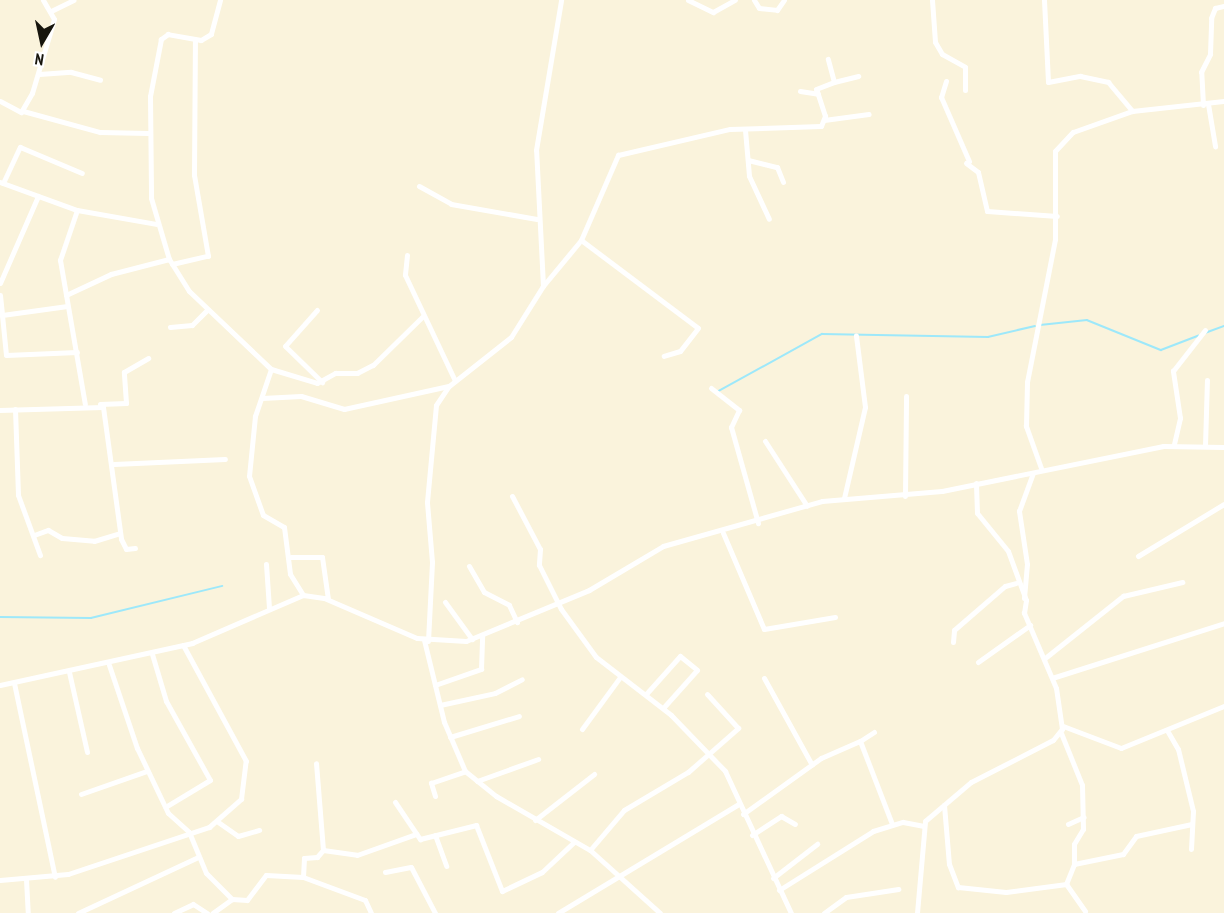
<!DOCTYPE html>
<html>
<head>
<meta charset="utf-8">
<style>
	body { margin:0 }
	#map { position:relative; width:1224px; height:913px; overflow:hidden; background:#faf3dc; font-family:"PT Sans Narrow",sans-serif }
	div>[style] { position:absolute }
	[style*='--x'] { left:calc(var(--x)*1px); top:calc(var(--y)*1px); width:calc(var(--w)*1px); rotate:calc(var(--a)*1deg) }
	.stream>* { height:1.5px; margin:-0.75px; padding:0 0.75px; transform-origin:0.75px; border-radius:0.75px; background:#9de8fa }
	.minor>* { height:5px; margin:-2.5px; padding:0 2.5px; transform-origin:2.5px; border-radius:2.5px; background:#fff }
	span { translate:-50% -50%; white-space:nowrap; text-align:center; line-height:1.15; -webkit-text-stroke:4.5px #fff; paint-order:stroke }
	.north { position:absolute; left:12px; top:12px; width:60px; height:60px; -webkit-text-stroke:4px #fff; paint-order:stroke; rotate:189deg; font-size:16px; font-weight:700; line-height:24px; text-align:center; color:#17150d }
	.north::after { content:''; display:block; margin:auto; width:21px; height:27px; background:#17150d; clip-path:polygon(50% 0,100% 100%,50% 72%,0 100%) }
</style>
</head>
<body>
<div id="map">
	<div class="stream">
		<i style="--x:1040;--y:325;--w:47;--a:-6.1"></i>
		<i style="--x:1087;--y:320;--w:80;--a:22.1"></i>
		<i style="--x:1161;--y:350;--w:40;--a:-21"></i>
		<i style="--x:1205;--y:333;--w:20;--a:-20"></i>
		<i style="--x:717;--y:392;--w:120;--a:-28.9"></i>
		<i style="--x:822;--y:334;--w:166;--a:1"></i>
		<i style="--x:988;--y:337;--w:48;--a:-13.2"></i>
		<i style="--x:0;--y:617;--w:91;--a:0.6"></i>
		<i style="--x:91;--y:618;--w:135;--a:-13.7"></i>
	</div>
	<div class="minor">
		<i style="--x:220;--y:0;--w:35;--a:105"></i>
		<i style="--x:211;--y:34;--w:12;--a:149"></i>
		<i style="--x:201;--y:40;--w:34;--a:-170"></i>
		<i style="--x:168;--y:34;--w:9;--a:144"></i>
		<i style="--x:161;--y:39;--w:58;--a:100.9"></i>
		<i style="--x:150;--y:96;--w:102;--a:89.4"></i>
		<i style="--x:151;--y:198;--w:64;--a:73.6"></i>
		<i style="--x:169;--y:259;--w:38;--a:58"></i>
		<i style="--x:189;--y:291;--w:113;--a:43.6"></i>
		<i style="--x:271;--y:369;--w:50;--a:108.8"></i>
		<i style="--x:255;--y:416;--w:60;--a:95.7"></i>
		<i style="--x:249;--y:476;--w:41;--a:70.3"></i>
		<i style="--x:263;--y:515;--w:24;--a:30"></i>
		<i style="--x:284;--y:527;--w:47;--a:82.7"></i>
		<i style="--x:290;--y:574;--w:25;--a:58"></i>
		<i style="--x:688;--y:0;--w:28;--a:26"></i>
		<i style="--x:713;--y:12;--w:25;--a:-29"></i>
		<i style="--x:754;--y:0;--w:9;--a:58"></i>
		<i style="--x:759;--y:8;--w:18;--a:6"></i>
		<i style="--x:777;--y:10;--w:12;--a:-55"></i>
		<i style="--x:932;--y:0;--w:42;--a:85.9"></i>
		<i style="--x:935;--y:42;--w:14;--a:60"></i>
		<i style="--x:942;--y:54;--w:26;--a:29"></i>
		<i style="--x:965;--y:67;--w:23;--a:90"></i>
		<i style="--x:1044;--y:0;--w:82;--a:87.2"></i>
		<i style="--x:1048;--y:82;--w:33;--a:-11"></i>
		<i style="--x:1080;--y:76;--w:29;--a:12"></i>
		<i style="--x:1108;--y:82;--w:38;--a:50"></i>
		<i style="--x:51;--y:11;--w:25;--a:-26"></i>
		<i style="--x:39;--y:74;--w:32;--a:-4"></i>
		<i style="--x:71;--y:72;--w:30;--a:15"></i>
		<i style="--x:946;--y:81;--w:17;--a:107"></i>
		<i style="--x:941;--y:97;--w:70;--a:66.4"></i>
		<i style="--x:834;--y:82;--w:25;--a:-14"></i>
		<i style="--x:800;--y:91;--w:18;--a:9"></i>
		<i style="--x:0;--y:101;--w:24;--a:28"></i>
		<i style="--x:21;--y:112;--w:22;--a:-60"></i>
		<i style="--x:32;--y:93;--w:77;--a:-73.4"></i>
		<i style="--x:54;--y:19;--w:22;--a:-120"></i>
		<i style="--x:1208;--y:104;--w:43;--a:80.5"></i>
		<i style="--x:1203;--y:105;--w:33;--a:-93"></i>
		<i style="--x:1201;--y:72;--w:20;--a:-63"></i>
		<i style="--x:1210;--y:54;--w:36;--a:-88"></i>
		<i style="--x:1211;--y:18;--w:11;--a:-68"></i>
		<i style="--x:1215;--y:8;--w:9;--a:-13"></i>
		<i style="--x:23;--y:111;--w:80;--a:15.3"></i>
		<i style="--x:100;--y:132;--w:48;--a:1.2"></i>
		<i style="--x:824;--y:120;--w:45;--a:-7.6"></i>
		<i style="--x:745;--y:130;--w:46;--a:85"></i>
		<i style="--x:749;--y:176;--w:47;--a:65.1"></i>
		<i style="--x:748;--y:160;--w:30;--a:14"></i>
		<i style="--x:777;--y:167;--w:16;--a:68"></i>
		<i style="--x:966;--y:163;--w:15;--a:37"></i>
		<i style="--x:978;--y:172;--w:40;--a:77"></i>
		<i style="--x:987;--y:211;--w:70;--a:4.1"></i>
		<i style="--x:0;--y:182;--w:82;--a:20"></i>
		<i style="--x:77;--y:210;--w:80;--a:10"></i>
		<i style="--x:3;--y:183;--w:40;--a:-65"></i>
		<i style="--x:20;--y:147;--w:67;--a:22.8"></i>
		<i style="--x:419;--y:186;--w:37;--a:29"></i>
		<i style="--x:451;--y:204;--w:87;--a:9.9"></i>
		<i style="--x:77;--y:210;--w:53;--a:108.8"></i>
		<i style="--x:60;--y:260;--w:146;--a:80.2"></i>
		<i style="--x:581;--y:240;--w:146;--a:36.9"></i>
		<i style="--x:698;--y:328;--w:29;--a:128"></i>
		<i style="--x:680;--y:351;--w:17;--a:163"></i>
		<i style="--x:407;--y:255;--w:20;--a:96"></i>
		<i style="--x:405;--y:275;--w:117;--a:64.7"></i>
		<i style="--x:172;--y:264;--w:37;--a:-13"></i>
		<i style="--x:208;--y:256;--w:82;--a:-99.8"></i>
		<i style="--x:194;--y:175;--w:135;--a:-89.6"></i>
		<i style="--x:0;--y:283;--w:95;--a:-66.4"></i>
		<i style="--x:543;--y:286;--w:60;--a:-50.4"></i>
		<i style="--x:581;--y:240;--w:93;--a:-66.5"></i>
		<i style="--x:618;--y:155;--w:115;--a:-13.1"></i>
		<i style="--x:730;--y:129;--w:91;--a:-1.9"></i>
		<i style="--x:821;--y:126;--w:11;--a:-68"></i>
		<i style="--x:825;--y:116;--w:28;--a:-108"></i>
		<i style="--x:816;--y:89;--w:19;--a:-21"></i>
		<i style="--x:834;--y:82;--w:24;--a:-105"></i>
		<i style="--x:0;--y:295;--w:20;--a:84"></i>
		<i style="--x:2;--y:315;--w:66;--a:-7.9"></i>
		<i style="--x:66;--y:295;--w:50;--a:-25"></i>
		<i style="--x:111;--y:274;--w:60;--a:-14.5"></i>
		<i style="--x:317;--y:310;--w:48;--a:131.6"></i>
		<i style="--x:285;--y:346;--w:52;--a:44.2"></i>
		<i style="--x:2;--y:315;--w:40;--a:84.3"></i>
		<i style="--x:6;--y:355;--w:71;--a:-2.4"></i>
		<i style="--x:170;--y:327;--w:22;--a:-5"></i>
		<i style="--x:192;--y:325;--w:20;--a:-45"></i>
		<i style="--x:271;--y:369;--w:48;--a:16.9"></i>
		<i style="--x:317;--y:383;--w:21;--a:-29"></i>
		<i style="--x:335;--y:373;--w:22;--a:0"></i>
		<i style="--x:357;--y:373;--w:18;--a:-27"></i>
		<i style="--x:373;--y:365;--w:70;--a:-44.4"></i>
		<i style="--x:711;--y:388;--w:36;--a:38"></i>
		<i style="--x:739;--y:410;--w:19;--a:115"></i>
		<i style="--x:731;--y:427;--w:100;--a:74.3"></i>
		<i style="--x:262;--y:398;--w:39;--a:-3"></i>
		<i style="--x:301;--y:396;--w:45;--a:16.8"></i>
		<i style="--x:344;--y:409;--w:107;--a:-12.4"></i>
		<i style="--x:100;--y:404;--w:26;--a:-2"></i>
		<i style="--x:126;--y:403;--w:31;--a:-94"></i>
		<i style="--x:124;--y:372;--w:28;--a:-30"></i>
		<i style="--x:15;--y:409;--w:86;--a:88"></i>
		<i style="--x:18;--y:495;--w:64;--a:69.9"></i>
		<i style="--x:0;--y:410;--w:103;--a:-1.7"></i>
		<i style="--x:103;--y:407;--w:133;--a:82.2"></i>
		<i style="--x:121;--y:539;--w:11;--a:63"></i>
		<i style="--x:126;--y:549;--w:9;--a:-6"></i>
		<i style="--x:765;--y:441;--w:77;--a:57.1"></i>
		<i style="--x:1174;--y:444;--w:27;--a:-77"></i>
		<i style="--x:1180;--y:418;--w:48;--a:-98.5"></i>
		<i style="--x:1173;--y:371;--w:52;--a:-52"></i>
		<i style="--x:1205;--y:446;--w:66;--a:-88.3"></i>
		<i style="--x:114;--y:464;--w:111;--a:-2.6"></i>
		<i style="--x:1041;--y:468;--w:45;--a:-109.7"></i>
		<i style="--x:1026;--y:426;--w:44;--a:-88.7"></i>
		<i style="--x:1027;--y:382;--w:146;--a:-78.9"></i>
		<i style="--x:1055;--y:239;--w:88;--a:-90"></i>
		<i style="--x:1055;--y:151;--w:26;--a:-47"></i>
		<i style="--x:1073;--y:132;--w:63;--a:-19.6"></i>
		<i style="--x:1132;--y:111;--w:93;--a:-6.2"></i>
		<i style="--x:512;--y:496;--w:60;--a:62.2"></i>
		<i style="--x:540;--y:549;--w:16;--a:94"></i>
		<i style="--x:539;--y:565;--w:49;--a:63.4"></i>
		<i style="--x:561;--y:609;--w:59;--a:53.9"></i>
		<i style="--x:596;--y:657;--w:95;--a:37.7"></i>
		<i style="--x:671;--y:715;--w:78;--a:46"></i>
		<i style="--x:725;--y:771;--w:157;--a:65.1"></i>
		<i style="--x:905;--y:496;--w:100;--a:-89.4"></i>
		<i style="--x:844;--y:498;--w:93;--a:-77"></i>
		<i style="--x:865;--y:407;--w:72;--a:-97.2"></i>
		<i style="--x:723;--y:533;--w:104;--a:66.9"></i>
		<i style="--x:764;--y:629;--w:72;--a:-9.6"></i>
		<i style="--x:34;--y:535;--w:15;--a:-20"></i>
		<i style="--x:48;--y:530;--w:16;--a:30"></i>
		<i style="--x:62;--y:538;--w:32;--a:5"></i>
		<i style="--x:94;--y:541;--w:27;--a:-17"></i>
		<i style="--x:1138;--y:556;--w:100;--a:-31.2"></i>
		<i style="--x:291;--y:557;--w:31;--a:0"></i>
		<i style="--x:322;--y:557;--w:42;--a:81.9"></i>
		<i style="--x:266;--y:564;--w:44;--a:86.1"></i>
		<i style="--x:469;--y:566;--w:30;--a:60"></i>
		<i style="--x:484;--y:592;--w:28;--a:27"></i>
		<i style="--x:509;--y:605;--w:19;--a:65"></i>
		<i style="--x:1024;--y:598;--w:34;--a:-85"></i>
		<i style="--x:1027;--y:564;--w:54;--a:-98.6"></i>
		<i style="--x:1019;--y:511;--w:40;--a:-69.8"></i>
		<i style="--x:445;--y:602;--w:46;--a:53.9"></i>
		<i style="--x:424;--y:640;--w:84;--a:76.3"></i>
		<i style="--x:444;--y:722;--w:53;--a:66.8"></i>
		<i style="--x:465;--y:771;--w:40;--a:39"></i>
		<i style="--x:496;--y:796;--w:108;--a:29.9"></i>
		<i style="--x:590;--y:850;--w:94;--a:42"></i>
		<i style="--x:428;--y:641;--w:79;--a:-87.1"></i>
		<i style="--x:432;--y:562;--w:60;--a:-94.8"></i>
		<i style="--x:427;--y:502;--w:97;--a:-84.7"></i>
		<i style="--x:436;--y:405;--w:23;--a:-56"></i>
		<i style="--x:449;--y:386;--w:79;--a:-38.3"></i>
		<i style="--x:511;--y:337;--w:60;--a:-57.9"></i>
		<i style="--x:543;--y:286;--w:136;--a:-92.9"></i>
		<i style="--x:536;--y:150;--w:152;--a:-80.5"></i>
		<i style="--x:953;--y:642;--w:12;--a:-85"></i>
		<i style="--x:954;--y:630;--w:67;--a:-40.8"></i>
		<i style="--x:1005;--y:586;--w:11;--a:-15"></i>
		<i style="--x:152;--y:654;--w:49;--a:73.4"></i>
		<i style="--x:166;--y:701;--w:90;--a:60.9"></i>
		<i style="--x:210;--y:780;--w:52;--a:149"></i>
		<i style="--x:1045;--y:658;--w:100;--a:-38.5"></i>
		<i style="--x:1123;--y:596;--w:61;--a:-13.3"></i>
		<i style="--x:978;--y:662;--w:64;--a:-35.4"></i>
		<i style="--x:109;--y:665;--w:88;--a:71.4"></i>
		<i style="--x:137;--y:748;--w:72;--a:64.5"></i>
		<i style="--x:168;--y:813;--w:28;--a:42"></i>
		<i style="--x:189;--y:832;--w:44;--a:67.5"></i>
		<i style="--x:206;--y:873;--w:37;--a:45"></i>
		<i style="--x:232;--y:899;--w:24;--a:144"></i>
		<i style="--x:69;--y:672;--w:82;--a:77.3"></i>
		<i style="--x:764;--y:678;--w:99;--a:61.1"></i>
		<i style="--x:1052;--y:678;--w:181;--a:-17.7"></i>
		<i style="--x:14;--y:683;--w:198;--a:78.1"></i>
		<i style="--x:0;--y:685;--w:197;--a:-12.3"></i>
		<i style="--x:192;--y:643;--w:121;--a:-23.4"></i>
		<i style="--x:303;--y:595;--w:21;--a:8"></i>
		<i style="--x:324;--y:598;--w:101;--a:23.3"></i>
		<i style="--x:417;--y:638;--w:49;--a:3.5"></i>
		<i style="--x:466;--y:641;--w:133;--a:-22.5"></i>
		<i style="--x:589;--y:590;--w:86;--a:-30.7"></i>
		<i style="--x:663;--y:546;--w:165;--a:-15.8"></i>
		<i style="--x:822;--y:501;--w:120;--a:-4.8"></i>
		<i style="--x:942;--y:491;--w:226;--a:-11.5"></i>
		<i style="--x:1163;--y:446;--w:61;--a:0.9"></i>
		<i style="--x:435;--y:685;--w:49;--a:-19.2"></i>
		<i style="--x:481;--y:669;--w:33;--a:-88"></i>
		<i style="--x:646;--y:694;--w:51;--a:-48.2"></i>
		<i style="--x:680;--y:656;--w:22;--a:39"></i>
		<i style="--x:697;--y:670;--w:51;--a:131.8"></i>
		<i style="--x:440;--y:705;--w:56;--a:-12.3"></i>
		<i style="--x:495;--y:693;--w:30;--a:-27"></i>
		<i style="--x:1063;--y:726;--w:62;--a:20.8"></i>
		<i style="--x:1121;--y:748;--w:111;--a:-22.2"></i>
		<i style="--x:582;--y:729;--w:64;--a:-53.8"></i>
		<i style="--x:874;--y:732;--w:17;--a:147"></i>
		<i style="--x:860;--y:741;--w:89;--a:68.9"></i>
		<i style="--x:1168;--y:732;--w:20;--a:60"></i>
		<i style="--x:1178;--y:749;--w:64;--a:76.4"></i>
		<i style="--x:1193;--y:811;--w:38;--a:93"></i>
		<i style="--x:1061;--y:733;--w:56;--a:68"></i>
		<i style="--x:1082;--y:785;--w:44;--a:88.7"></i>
		<i style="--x:1083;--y:829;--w:17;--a:121"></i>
		<i style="--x:1074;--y:844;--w:20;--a:90"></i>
		<i style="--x:450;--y:737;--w:72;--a:-16.9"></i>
		<i style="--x:477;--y:781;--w:65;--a:-19.8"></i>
		<i style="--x:81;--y:794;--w:70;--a:-19.2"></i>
		<i style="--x:435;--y:796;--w:14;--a:-107"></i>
		<i style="--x:431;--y:783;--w:36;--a:-19"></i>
		<i style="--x:395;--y:802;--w:45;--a:56"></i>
		<i style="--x:420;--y:839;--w:58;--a:-14"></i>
		<i style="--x:476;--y:825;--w:71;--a:68.5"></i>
		<i style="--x:502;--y:891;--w:44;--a:-25.4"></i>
		<i style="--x:542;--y:872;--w:44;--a:-43.2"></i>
		<i style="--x:944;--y:805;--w:59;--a:85.2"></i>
		<i style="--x:949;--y:864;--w:25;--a:69"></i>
		<i style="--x:958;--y:887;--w:48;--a:5.9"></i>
		<i style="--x:1006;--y:892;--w:61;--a:-7.6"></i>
		<i style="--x:743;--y:814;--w:96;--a:-35.7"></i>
		<i style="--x:821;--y:758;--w:43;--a:-23.6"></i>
		<i style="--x:535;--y:820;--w:75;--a:-37.9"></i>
		<i style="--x:218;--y:822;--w:24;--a:35"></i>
		<i style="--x:238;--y:836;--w:22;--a:-16"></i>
		<i style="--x:1068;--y:824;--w:17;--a:-24"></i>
		<i style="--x:435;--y:835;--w:33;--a:70"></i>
		<i style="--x:752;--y:835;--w:35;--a:-33"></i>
		<i style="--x:781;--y:816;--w:16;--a:30"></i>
		<i style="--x:323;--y:850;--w:34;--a:8"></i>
		<i style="--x:357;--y:855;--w:63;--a:-19.6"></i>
		<i style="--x:590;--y:850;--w:52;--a:-49.6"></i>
		<i style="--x:624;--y:810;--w:74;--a:-30.7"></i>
		<i style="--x:688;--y:772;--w:67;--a:-41.3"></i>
		<i style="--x:738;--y:728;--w:46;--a:-132.4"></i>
		<i style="--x:385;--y:872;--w:26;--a:-11"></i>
		<i style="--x:411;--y:867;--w:52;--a:62.4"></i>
		<i style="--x:303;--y:877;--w:19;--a:-87"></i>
		<i style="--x:304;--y:858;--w:13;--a:-4"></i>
		<i style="--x:317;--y:857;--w:9;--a:-49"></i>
		<i style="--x:323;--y:850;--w:87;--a:-94.6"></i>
		<i style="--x:773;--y:878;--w:56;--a:-37.7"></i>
		<i style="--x:26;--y:879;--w:34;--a:87"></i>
		<i style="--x:0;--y:880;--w:68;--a:-5"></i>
		<i style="--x:68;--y:874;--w:149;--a:-18.4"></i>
		<i style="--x:209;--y:827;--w:43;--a:-41.2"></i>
		<i style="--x:241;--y:799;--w:38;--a:-83"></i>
		<i style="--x:246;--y:761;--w:132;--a:-118.5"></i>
		<i style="--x:779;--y:890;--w:111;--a:-32.1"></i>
		<i style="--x:873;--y:831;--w:31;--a:-17"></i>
		<i style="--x:903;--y:822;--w:20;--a:11"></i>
		<i style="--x:232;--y:899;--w:15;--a:4"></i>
		<i style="--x:247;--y:900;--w:31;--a:-53"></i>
		<i style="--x:266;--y:875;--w:37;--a:3"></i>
		<i style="--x:303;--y:877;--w:66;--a:20.4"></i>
		<i style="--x:365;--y:900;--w:14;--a:65"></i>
		<i style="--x:1085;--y:911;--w:33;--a:-125"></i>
		<i style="--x:1066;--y:884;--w:22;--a:-68"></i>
		<i style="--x:1074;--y:864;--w:50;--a:-11.5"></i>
		<i style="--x:1123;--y:854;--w:22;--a:-54"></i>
		<i style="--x:1136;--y:836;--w:57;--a:-12.1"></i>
		<i style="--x:78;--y:913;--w:132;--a:-25"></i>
		<i style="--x:174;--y:913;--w:21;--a:-25"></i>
		<i style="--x:193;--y:904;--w:17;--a:33"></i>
		<i style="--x:558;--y:913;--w:211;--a:-31.1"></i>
		<i style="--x:824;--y:913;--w:27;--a:-36"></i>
		<i style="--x:846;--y:897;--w:53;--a:-8.7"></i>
		<i style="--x:917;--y:913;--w:92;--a:-85"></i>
		<i style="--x:925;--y:821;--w:60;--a:-40.3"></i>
		<i style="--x:971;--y:782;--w:92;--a:-27.1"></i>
		<i style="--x:1053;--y:740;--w:14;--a:-51"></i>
		<i style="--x:1062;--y:729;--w:41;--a:-98.3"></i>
		<i style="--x:1056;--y:688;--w:82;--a:-113.1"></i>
		<i style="--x:1024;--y:613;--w:13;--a:-81"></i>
		<i style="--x:1026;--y:600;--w:52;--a:-110.2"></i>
		<i style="--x:1008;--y:551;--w:49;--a:-129.2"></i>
		<i style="--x:977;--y:513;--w:30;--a:-92"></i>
	</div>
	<div class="north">N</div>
</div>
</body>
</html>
